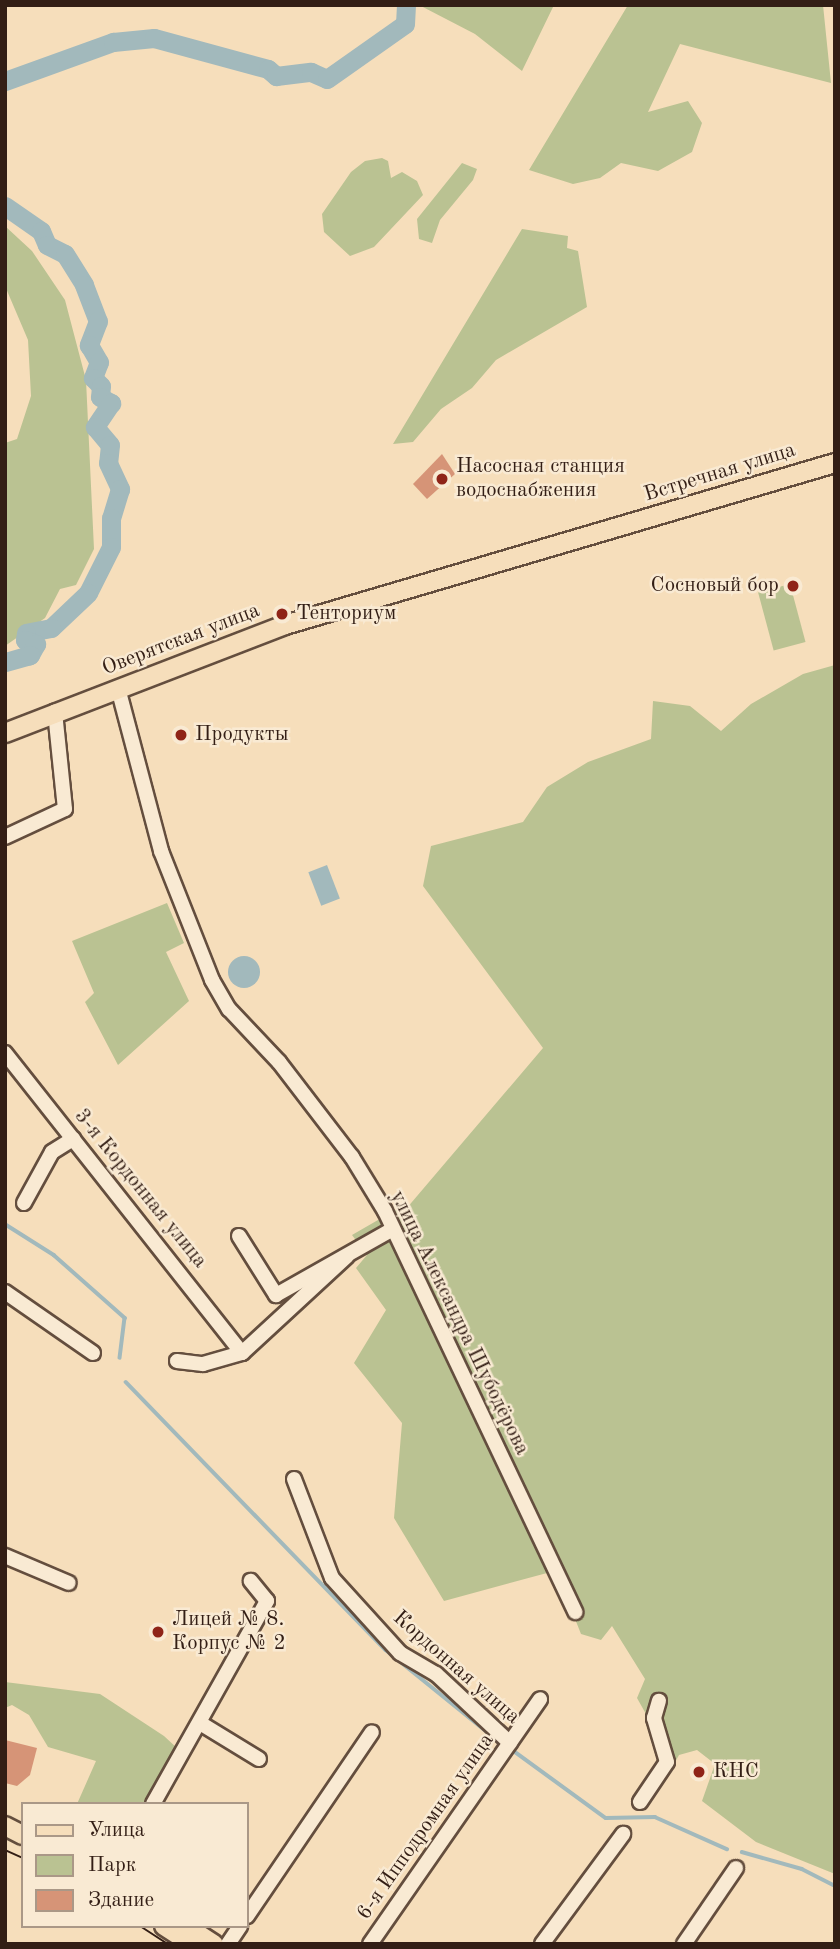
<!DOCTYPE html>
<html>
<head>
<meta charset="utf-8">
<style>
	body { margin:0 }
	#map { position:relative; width:840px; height:1949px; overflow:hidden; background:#f6debb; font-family:"Old Standard TT",serif }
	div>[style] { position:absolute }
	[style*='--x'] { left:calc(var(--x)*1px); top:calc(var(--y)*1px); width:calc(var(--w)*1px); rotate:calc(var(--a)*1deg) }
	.green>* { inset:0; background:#bac292; transform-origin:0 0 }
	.water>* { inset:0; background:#a2b9bc; transform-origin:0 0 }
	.round { border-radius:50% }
	.stream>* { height:3.5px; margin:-1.75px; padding:0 1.75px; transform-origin:1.75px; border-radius:1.75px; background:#a2b9bc }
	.river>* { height:19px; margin:-9.5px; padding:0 9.5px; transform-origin:9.5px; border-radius:9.5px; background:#a2b9bc }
	.building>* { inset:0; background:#d69477 }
	.roads { filter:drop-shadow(2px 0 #644e3e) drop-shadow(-2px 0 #644e3e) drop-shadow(0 2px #644e3e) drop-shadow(0 -2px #644e3e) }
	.minor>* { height:14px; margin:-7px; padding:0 7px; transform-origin:7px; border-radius:7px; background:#f9ead3 }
	.major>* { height:18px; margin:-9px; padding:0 9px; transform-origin:9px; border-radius:9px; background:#f6debb }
	.tram>* { height:2px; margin:-1px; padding:0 1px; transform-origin:1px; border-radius:1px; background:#331e15 }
	.dots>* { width:19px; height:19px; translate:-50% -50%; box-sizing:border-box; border:4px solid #f9ead3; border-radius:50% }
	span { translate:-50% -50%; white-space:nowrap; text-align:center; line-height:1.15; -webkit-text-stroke:5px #f9ead3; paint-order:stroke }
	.poi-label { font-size:21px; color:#331e15 }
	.left { translate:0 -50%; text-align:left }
	.right { translate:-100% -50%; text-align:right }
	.street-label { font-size:21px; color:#331e15 }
	.frame { position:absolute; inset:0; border:7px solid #331e15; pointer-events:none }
	.legend { position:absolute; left:21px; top:1802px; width:228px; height:126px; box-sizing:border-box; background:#f9ead3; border:2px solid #aa9887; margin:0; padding:9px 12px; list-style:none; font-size:21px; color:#331e15 }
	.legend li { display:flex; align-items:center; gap:14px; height:35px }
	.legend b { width:35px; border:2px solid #aa9887 }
</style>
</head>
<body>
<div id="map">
	<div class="green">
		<i style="clip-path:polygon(419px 5px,554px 5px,522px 71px,475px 34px)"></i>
		<i style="clip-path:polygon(628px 5px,823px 5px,831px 83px,680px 44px,648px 112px,688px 101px,702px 123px,692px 152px,658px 171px,621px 163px,600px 178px,573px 184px,529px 170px)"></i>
		<i style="clip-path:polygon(382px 158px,388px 161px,391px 178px,402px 172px,417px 181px,423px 195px,374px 247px,350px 256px,324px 232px,322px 214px,351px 172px,365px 161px)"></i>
		<i style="clip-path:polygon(462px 163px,477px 169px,473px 180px,440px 220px,432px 243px,419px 239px,417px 219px)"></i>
		<i style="clip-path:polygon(5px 226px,32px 251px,65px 300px,86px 380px,94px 549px,76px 585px,60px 589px,45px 618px,5px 646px,5px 443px,17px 439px,31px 396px,28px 340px,5px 286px)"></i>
		<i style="clip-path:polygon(522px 229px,568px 236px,567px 248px,578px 251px,587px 307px,496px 360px,472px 388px,441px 409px,413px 442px,393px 444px)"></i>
		<i style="left:790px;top:584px;width:60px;height:33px;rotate:75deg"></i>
		<i style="clip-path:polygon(835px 665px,835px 1874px,756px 1842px,702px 1801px,715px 1764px,697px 1750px,679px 1755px,674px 1764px,637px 1698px,645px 1679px,612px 1626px,601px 1640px,581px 1634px,558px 1576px,547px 1573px,444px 1601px,394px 1518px,402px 1423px,354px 1363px,386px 1310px,356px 1268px,367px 1255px,352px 1235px,404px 1205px,406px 1209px,543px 1048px,423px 886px,431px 846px,523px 822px,547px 787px,588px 762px,651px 739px,653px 701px,690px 706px,721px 731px,751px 704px,803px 674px)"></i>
		<i style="clip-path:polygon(167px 903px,184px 943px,166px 952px,189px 1001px,118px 1065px,85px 1002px,94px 993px,72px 941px)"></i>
		<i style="clip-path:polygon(5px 1682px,100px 1694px,164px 1736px,178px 1749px,149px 1804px,77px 1804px,96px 1761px,48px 1747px,29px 1715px,12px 1705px,5px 1708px)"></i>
	</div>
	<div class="water">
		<i style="left:327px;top:865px;width:36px;height:20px;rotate:69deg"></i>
		<i class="round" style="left:228px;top:956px;width:32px;height:32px"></i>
	</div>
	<div class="stream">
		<i style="--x:5;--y:1224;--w:58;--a:32.3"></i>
		<i style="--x:54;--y:1255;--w:95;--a:41.6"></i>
		<i style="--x:125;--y:1318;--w:40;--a:97.1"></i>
		<i style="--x:126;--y:1382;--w:373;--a:45.9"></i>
		<i style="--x:386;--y:1650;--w:141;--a:39"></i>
		<i style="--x:511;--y:1749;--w:117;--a:36"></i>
		<i style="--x:606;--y:1818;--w:49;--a:-1.2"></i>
		<i style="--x:655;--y:1817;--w:79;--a:24"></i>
		<i style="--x:742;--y:1852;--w:62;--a:15.8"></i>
		<i style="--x:802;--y:1869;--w:37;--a:27"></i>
	</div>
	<div class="river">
		<i style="--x:5;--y:81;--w:115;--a:-19.9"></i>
		<i style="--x:113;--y:42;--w:41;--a:-5.6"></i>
		<i style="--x:154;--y:38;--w:118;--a:15.2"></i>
		<i style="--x:268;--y:69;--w:11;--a:41"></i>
		<i style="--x:276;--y:76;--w:35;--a:-7"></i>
		<i style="--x:311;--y:72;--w:17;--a:24"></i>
		<i style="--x:327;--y:79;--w:95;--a:-35.2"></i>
		<i style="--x:405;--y:24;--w:19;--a:-87"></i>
		<i style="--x:5;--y:206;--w:44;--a:34.8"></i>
		<i style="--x:41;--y:231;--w:15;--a:67"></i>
		<i style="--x:47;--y:245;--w:20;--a:27"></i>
		<i style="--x:65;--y:254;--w:36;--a:58"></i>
		<i style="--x:84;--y:285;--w:39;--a:69"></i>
		<i style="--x:98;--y:321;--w:26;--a:111"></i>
		<i style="--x:89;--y:345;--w:20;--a:60"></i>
		<i style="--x:99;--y:362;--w:17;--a:111"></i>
		<i style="--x:93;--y:378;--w:11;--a:45"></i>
		<i style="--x:101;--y:386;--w:11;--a:95"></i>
		<i style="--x:100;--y:397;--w:13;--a:29"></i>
		<i style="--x:111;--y:403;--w:29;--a:124"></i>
		<i style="--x:95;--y:427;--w:23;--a:50"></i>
		<i style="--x:110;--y:445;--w:18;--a:96"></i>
		<i style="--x:108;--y:463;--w:29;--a:65"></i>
		<i style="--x:120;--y:489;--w:30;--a:107"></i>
		<i style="--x:111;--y:518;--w:29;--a:90"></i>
		<i style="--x:111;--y:547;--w:51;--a:116.6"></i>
		<i style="--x:88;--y:593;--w:51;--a:136.6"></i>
		<i style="--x:51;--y:628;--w:25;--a:169"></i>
		<i style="--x:26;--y:633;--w:7;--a:98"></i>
		<i style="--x:25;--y:640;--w:12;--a:20"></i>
		<i style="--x:36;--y:644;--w:13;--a:119"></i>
		<i style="--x:30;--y:655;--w:26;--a:164"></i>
	</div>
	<div class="building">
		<i style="clip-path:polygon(442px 454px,455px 474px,427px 499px,413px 484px)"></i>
		<i style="clip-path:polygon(5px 1740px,37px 1748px,30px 1775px,17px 1786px,5px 1783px)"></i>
	</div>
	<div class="roads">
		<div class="minor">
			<i style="--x:118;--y:688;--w:169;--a:75.2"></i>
			<i style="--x:161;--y:851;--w:139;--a:68.4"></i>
			<i style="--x:212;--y:980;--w:34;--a:60"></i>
			<i style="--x:229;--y:1009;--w:73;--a:46.7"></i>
			<i style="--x:279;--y:1062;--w:120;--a:52.5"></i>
			<i style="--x:352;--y:1157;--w:63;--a:58.6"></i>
			<i style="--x:385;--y:1211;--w:444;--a:64.6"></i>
			<i style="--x:5;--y:837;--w:66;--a:-25"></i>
			<i style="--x:65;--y:809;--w:98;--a:-95.9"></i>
			<i style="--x:5;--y:1053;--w:382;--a:51.7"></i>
			<i style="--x:24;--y:1203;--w:58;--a:-61.2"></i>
			<i style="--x:52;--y:1152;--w:25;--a:-32"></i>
			<i style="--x:239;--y:1236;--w:70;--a:57.9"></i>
			<i style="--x:276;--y:1295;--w:134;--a:-29.4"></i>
			<i style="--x:5;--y:1292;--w:107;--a:34.7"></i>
			<i style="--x:177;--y:1361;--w:26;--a:7"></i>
			<i style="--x:203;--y:1364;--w:41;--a:-15.8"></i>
			<i style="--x:242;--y:1353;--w:143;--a:-42.7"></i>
			<i style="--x:294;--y:1479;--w:106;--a:69"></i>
			<i style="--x:332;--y:1578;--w:101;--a:47.8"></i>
			<i style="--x:400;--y:1653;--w:42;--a:30.3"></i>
			<i style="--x:436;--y:1674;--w:101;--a:43"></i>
			<i style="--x:5;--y:1556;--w:69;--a:22.9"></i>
			<i style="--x:200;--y:1723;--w:69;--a:31.4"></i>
			<i style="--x:640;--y:1802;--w:48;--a:-56"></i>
			<i style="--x:667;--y:1762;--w:46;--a:-106.5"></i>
			<i style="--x:654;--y:1718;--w:18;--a:-74"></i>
			<i style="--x:153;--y:1804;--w:233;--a:-60.7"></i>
			<i style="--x:267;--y:1601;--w:26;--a:-129"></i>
			<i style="--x:247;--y:1916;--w:222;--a:-55.8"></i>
			<i style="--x:228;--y:1944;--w:22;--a:-56"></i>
			<i style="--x:370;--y:1944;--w:298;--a:-55.2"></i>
			<i style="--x:542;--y:1944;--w:137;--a:-53.6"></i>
			<i style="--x:684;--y:1944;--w:92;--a:-55.6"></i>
		</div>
		<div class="major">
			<i style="--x:5;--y:733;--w:300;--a:-21.1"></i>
			<i style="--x:285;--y:625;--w:573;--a:-16.41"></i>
			<i style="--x:5;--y:1826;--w:20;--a:27"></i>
			<i style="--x:164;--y:1926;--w:33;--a:33"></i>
			<i style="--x:186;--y:1926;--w:33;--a:33"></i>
		</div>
	</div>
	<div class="tram">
		<i style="--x:5;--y:1850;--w:20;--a:24"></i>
		<i style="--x:140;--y:1926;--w:33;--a:33"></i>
	</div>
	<div class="dots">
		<i style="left:442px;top:479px;background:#8f2418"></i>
		<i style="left:793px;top:586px;background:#8f2418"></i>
		<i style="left:282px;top:614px;background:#8f2418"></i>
		<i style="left:181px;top:735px;background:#8f2418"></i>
		<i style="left:158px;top:1632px;background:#8f2418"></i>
		<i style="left:699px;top:1772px;background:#8f2418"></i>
	</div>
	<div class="poi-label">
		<span class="left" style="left:456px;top:479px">Насосная станция<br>водоснабжения</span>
		<span class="right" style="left:779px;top:586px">Сосновый бор</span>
		<span class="left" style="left:296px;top:614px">Тенториум</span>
		<span class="left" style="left:195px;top:735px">Пpoдукты</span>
		<span class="left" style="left:172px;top:1632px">Лицей № 8.<br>Корпус № 2</span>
		<span class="left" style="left:713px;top:1772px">КНС</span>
	</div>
	<div class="street-label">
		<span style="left:720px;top:473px;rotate:-17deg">Встречная улица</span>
		<span style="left:181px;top:640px;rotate:-21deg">Оверятская улица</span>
		<span style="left:140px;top:1189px;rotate:51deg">3-я Кордонная улица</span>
		<span style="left:459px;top:1323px;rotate:64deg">улица Александра Шубодёрова</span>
		<span style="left:456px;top:1668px;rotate:41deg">Кордонная улица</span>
		<span style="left:426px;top:1827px;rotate:-55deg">6-я Ипподромная улица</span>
	</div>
	<div class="frame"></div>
	<ul class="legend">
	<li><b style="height:9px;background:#f6debb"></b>Улица</li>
	<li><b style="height:19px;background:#bac292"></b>Парк</li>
	<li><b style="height:19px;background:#d69477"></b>Здание</li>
	</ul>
</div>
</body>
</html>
